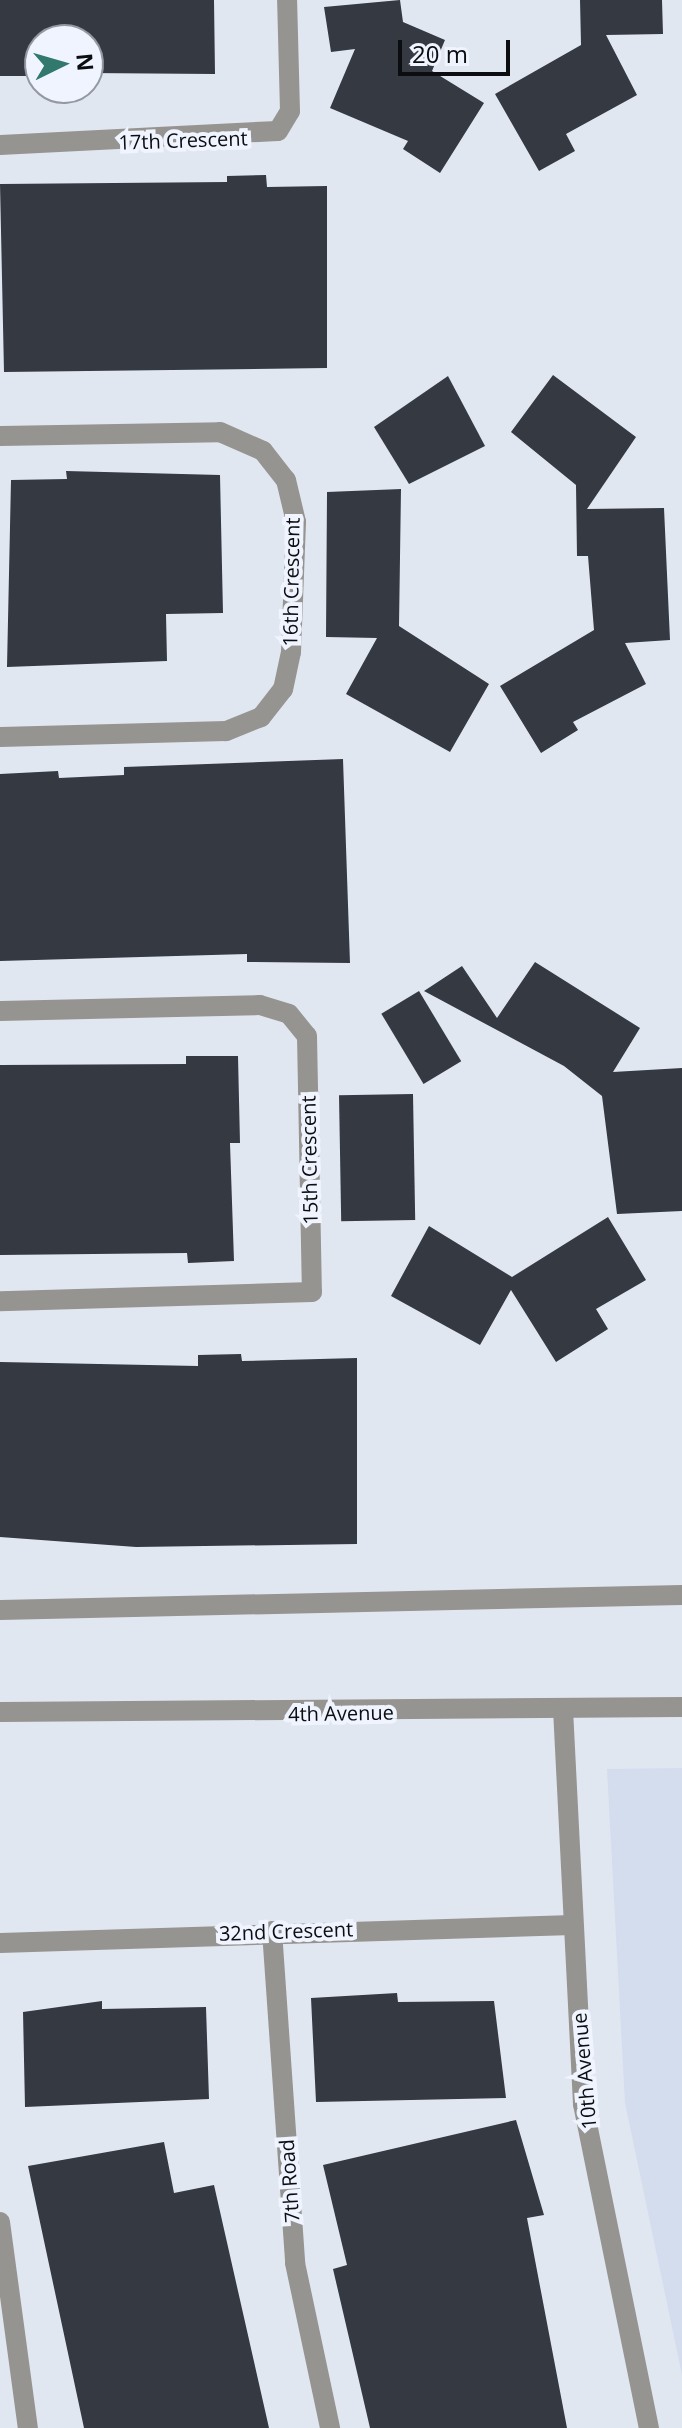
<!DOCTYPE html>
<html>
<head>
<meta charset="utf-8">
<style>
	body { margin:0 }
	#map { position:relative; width:682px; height:2428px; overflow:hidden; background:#e1e7f1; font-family:"Open Sans",sans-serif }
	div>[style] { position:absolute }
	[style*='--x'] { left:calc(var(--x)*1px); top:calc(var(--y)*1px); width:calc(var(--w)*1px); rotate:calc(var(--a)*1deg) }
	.built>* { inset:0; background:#d3ddee }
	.building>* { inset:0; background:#353941; transform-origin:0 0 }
	.minor>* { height:20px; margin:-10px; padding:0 10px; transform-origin:10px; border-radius:10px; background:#969490 }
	span { translate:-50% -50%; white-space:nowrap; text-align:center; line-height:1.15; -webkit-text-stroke:8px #eff4ff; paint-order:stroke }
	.street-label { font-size:20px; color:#0b0d11 }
	.north { position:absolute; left:24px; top:24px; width:80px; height:80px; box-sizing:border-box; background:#eff4ff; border:2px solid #9498a0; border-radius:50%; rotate:85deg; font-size:22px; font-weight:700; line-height:32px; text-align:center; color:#0b0d11 }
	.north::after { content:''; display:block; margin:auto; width:28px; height:36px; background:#32786d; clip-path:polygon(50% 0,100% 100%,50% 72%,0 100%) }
	.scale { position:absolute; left:398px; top:40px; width:112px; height:36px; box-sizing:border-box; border:4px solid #0b0d11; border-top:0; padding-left:10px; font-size:24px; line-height:28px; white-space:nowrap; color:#0b0d11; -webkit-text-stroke:6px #eff4ff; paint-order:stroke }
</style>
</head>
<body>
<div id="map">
	<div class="built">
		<i style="clip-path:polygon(682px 1768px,682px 2375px,625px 2103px,607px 1769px)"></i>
	</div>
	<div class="building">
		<i style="clip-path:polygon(0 0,214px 0,215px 74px,88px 73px,88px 40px,40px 40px,38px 76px,0 76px)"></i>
		<i style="clip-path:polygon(400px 0,403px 22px,445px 40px,432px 71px,484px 103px,440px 173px,403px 149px,408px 141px,330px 108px,355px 49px,331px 52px,324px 7px)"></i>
		<i style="clip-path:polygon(580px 0,662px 0,663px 34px,606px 35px,637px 95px,566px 134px,575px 151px,539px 171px,495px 94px,581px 45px)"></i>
		<i style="clip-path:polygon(266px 175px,267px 187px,327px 186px,327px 368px,4px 372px,0 184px,227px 182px,227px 176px)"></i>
		<i style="clip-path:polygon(553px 375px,636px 437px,587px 509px,664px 508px,670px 640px,625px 643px,646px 684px,573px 722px,578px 730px,541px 753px,500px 686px,594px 630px,588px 556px,577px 556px,576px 485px,511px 432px)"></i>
		<i style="clip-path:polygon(448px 376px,485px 446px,409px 484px,374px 427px)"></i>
		<i style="clip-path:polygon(66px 471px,220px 475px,223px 613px,166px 614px,167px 661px,7px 667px,11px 480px,67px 479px)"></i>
		<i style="clip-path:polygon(401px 489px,399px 626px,489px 684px,450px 752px,346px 694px,377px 638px,326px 637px,327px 492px)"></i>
		<i style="clip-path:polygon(343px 759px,350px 963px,247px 962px,247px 954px,0 961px,0 774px,58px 771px,59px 778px,124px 775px,124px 767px)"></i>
		<i style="clip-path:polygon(535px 962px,640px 1028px,613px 1072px,682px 1068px,682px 1211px,617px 1214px,602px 1096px,564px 1066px,424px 991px,462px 966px,497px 1018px)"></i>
		<i style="left:419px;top:991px;width:82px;height:44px;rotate:59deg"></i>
		<i style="clip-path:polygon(186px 1056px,238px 1056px,240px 1143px,230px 1143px,234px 1261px,188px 1263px,187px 1253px,0 1255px,0 1065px,186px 1064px)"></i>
		<i style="left:413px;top:1094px;width:126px;height:74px;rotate:89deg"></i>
		<i style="clip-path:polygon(608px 1217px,646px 1280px,596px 1309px,608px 1329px,556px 1362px,511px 1290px,480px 1345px,391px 1296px,429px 1226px,512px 1277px)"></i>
		<i style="clip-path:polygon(241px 1354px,242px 1361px,357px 1358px,357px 1544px,136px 1547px,0 1537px,0 1362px,198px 1366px,198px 1355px)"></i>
		<i style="clip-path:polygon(397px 1993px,398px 2002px,494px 2001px,506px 2098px,316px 2102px,311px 1998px)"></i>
		<i style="clip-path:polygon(102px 2001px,102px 2009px,206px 2007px,209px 2099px,25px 2107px,23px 2012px)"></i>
		<i style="clip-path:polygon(516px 2120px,544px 2215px,527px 2218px,567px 2428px,370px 2428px,333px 2269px,347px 2265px,323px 2165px)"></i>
		<i style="clip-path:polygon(164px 2142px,174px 2193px,214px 2185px,269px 2428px,84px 2428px,28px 2166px)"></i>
	</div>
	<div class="minor">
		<i style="--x:0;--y:145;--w:278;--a:-2.9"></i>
		<i style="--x:278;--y:131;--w:23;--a:-59"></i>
		<i style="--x:290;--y:111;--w:111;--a:-91.5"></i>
		<i style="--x:0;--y:436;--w:220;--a:-1"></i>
		<i style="--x:220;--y:432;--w:47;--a:23.8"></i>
		<i style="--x:263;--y:451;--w:37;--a:52"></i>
		<i style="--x:286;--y:480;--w:43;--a:76.6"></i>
		<i style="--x:296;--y:522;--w:130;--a:92.2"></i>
		<i style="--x:291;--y:652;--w:38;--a:102"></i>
		<i style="--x:283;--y:689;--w:36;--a:128"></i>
		<i style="--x:261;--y:717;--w:38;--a:158"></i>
		<i style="--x:226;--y:731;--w:226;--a:178.5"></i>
		<i style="--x:0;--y:1011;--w:260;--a:-1.3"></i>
		<i style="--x:260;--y:1005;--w:30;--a:17"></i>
		<i style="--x:289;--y:1014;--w:28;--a:51"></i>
		<i style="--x:307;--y:1036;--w:256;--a:88.9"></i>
		<i style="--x:312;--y:1292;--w:312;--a:178.3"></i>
		<i style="--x:0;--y:1610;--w:682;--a:-1.26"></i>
		<i style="--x:563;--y:1709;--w:396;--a:87.1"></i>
		<i style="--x:583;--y:2104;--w:331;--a:78.5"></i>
		<i style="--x:0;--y:1712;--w:682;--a:-0.42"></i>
		<i style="--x:272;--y:1931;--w:333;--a:86"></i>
		<i style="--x:295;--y:2263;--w:169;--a:78"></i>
		<i style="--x:0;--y:1943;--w:573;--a:-1.8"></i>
		<i style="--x:0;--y:2222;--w:208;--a:82.3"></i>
	</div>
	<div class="street-label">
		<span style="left:183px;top:140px;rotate:-2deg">17th Crescent</span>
		<span style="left:291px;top:582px;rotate:-89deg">16th Crescent</span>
		<span style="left:309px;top:1160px;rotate:-91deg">15th Crescent</span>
		<span style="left:341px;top:1713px;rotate:-1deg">4th Avenue</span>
		<span style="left:286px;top:1931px;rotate:-2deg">32nd Crescent</span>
		<span style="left:584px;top:2071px;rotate:-95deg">10th Avenue</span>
		<span style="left:289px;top:2181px;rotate:-94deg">7th Road</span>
	</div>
	<div class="north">N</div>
	<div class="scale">20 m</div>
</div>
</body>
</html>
